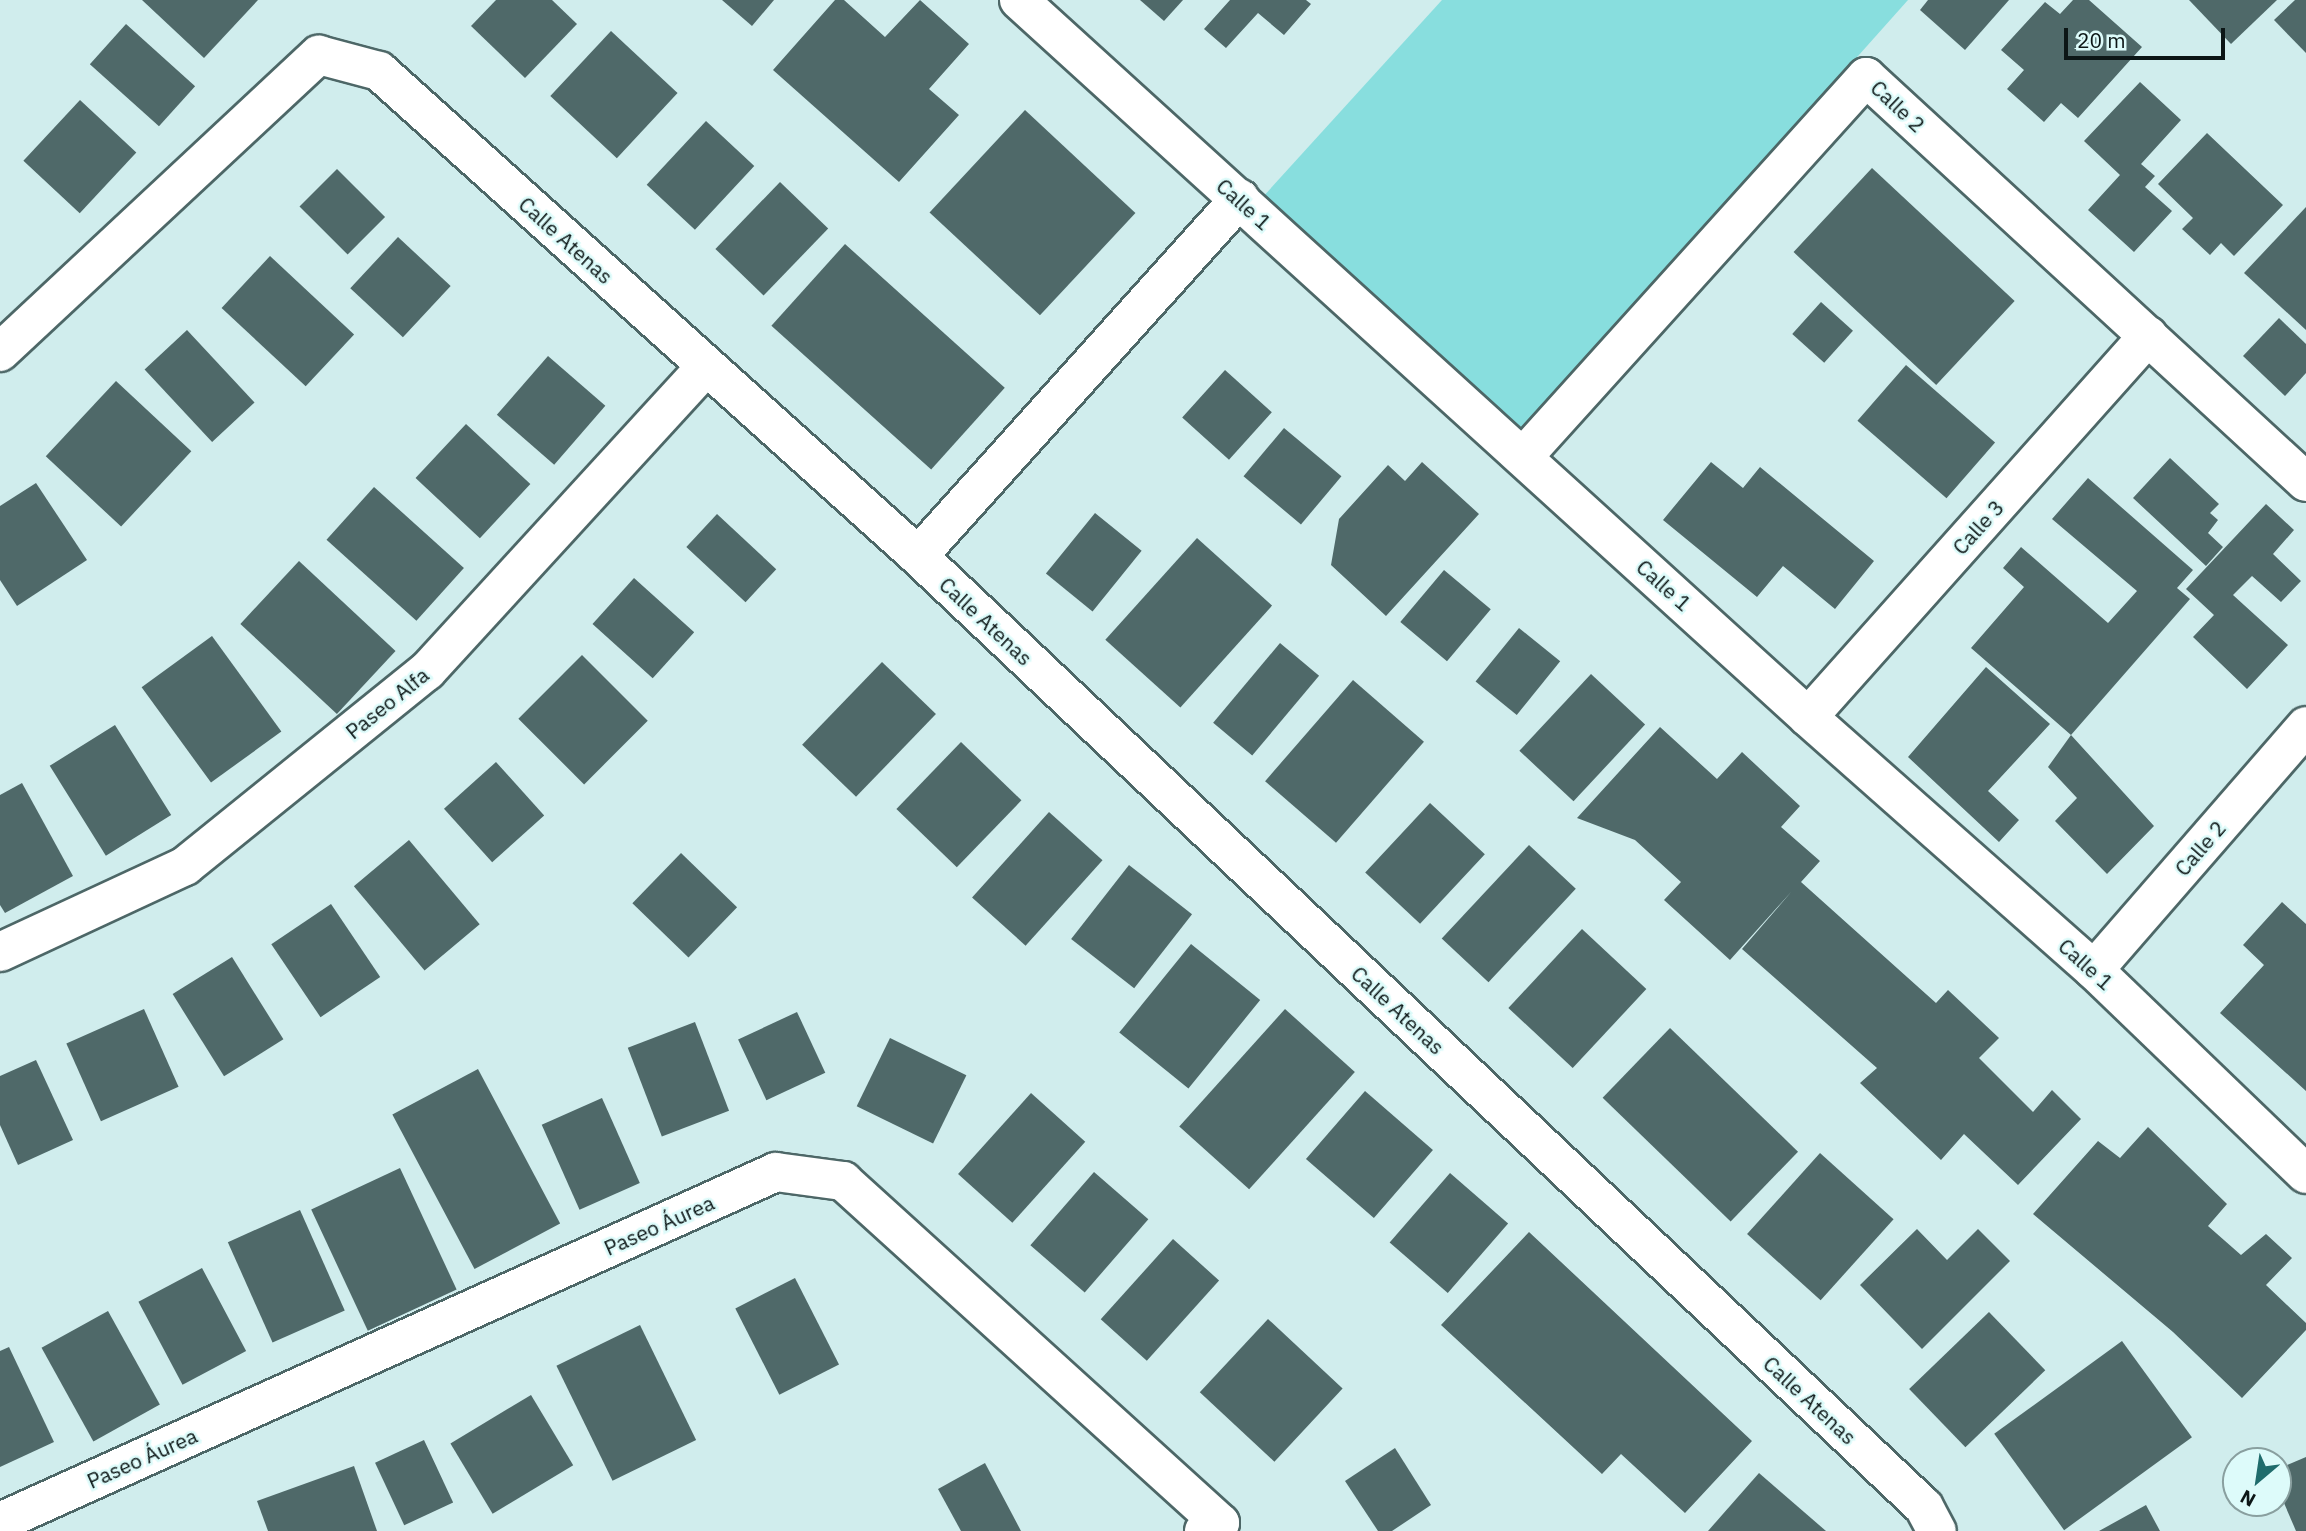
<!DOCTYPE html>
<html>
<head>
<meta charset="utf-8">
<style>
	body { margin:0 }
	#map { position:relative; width:2306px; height:1531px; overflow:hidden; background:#d0eded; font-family:"IBM Plex Sans",sans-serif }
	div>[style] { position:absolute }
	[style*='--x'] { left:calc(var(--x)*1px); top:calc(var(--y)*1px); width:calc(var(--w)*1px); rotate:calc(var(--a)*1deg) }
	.green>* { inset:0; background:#88dede }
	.building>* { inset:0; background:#4f6969; transform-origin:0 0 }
	.roads { filter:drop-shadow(2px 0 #4d6767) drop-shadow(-2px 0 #4d6767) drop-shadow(0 2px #4d6767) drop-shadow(0 -2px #4d6767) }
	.minor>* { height:38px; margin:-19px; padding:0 19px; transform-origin:19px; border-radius:19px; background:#fff }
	span { translate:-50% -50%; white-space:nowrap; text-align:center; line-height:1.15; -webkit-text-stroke:5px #ddfbfa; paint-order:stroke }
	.street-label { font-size:21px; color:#0c1616 }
	.north { position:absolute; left:2222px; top:1447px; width:70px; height:70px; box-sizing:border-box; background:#ddfbfa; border:2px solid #899f9f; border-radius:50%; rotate:209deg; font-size:19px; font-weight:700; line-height:28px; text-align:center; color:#0c1616 }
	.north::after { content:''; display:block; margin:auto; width:24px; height:32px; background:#1f6c6c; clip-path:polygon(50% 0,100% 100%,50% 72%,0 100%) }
	.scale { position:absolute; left:2064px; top:28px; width:161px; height:32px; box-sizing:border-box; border:4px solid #0c1616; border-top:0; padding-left:9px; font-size:21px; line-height:24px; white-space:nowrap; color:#0c1616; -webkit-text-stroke:5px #ddfbfa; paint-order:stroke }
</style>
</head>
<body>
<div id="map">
	<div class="green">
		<i style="clip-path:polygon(1442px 0,1908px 0,1521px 434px,1261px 199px)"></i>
	</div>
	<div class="building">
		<i style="clip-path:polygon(142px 0,258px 0,204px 58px)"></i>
		<i style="clip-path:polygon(496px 0,552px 0,577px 24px,525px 78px,471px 26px)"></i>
		<i style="clip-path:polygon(722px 0,774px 0,752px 26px)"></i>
		<i style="clip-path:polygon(835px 0,844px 0,885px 37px,920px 0,969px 44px,929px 89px,959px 115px,899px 182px,773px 70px)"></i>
		<i style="clip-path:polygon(1140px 0,1183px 0,1164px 21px)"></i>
		<i style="clip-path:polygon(1230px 0,1306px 0,1311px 4px,1284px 35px,1258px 13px,1226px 48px,1204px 29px)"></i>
		<i style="clip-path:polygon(1928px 0,2009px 0,1965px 50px,1920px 10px)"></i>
		<i style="clip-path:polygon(2073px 0,2089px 0,2142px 47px,2078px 118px,2061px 103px,2044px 122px,2007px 89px,2024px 70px,2001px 50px,2045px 2px,2060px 14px)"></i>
		<i style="clip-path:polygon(2189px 0,2277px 0,2231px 44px)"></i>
		<i style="clip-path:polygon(2295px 0,2306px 0,2306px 53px,2274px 20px)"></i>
		<i style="left:126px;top:24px;width:93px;height:54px;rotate:42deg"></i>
		<i style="left:611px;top:31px;width:91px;height:89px;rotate:43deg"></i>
		<i style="clip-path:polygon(2140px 82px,2181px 120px,2141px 164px,2155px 176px,2145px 187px,2172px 211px,2134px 252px,2088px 210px,2120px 175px,2084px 141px)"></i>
		<i style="left:80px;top:100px;width:77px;height:83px;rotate:43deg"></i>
		<i style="left:1025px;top:110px;width:151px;height:140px;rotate:43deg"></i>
		<i style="left:706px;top:121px;width:66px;height:87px;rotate:43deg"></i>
		<i style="clip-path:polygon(2207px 133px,2283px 205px,2234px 256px,2221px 243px,2210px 255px,2182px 229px,2193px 218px,2158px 184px)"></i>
		<i style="left:1872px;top:168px;width:195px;height:115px;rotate:43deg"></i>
		<i style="left:337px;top:169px;width:68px;height:53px;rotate:45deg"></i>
		<i style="left:780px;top:182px;width:67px;height:93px;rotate:44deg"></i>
		<i style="clip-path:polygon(2306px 207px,2306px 330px,2244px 273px)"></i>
		<i style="left:398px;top:237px;width:72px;height:70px;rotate:43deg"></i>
		<i style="left:845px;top:244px;width:215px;height:110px;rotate:42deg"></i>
		<i style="left:270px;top:256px;width:115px;height:71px;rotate:43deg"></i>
		<i style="left:1821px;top:302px;width:43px;height:43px;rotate:42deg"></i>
		<i style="clip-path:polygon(2279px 318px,2306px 344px,2306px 373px,2285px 396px,2243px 356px)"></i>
		<i style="left:187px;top:330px;width:99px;height:58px;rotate:47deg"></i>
		<i style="left:548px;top:356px;width:76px;height:78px;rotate:41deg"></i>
		<i style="left:1906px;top:365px;width:118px;height:74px;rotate:41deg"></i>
		<i style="left:1225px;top:370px;width:63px;height:64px;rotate:42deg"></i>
		<i style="left:116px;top:381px;width:103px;height:103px;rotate:43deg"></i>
		<i style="left:466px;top:424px;width:88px;height:74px;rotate:43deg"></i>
		<i style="left:1284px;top:428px;width:75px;height:63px;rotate:40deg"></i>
		<i style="clip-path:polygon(2170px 458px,2219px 504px,2210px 513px,2218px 520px,2208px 533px,2223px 547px,2206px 566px,2133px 498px)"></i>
		<i style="clip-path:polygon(1422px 462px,1479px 514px,1386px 616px,1331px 565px,1339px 519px,1388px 465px,1405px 481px)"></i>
		<i style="clip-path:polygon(1711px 462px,1743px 488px,1760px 467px,1874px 561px,1835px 609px,1783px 566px,1757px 597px,1663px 520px)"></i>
		<i style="clip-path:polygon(2088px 478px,2193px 570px,2177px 588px,2190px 599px,2071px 735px,2154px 826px,2107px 874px,2055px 821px,2077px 798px,2048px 767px,2071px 735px,1971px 648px,2024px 587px,2003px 568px,2021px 547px,2108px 623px,2137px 591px,2052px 519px)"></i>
		<i style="clip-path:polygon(36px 483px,87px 560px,17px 606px,0 580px,0 506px)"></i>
		<i style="left:374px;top:487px;width:121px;height:71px;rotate:42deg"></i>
		<i style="clip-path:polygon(2266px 504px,2294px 530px,2273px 554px,2301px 581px,2281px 602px,2252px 576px,2233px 595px,2288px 645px,2247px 689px,2193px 637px,2214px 615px,2186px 589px)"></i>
		<i style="left:1095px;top:513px;width:60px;height:78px;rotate:39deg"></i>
		<i style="left:717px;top:514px;width:81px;height:45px;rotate:43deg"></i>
		<i style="left:1197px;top:538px;width:101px;height:137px;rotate:42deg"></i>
		<i style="left:299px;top:561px;width:132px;height:86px;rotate:43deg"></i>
		<i style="left:1444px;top:570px;width:61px;height:68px;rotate:40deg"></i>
		<i style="left:634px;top:578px;width:81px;height:62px;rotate:42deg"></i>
		<i style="left:1519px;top:628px;width:53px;height:69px;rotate:39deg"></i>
		<i style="left:212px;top:636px;width:118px;height:87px;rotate:54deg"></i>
		<i style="left:1280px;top:643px;width:51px;height:104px;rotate:40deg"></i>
		<i style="left:582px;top:655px;width:93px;height:90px;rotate:45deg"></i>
		<i style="left:882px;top:662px;width:75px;height:115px;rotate:44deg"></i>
		<i style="clip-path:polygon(1986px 667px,2050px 724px,1988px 791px,2019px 820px,1999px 842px,1908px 757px)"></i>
		<i style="left:1591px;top:674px;width:74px;height:105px;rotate:43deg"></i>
		<i style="left:1353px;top:680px;width:94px;height:134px;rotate:41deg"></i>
		<i style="left:115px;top:725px;width:106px;height:77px;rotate:58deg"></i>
		<i style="clip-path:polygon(1660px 727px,1717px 779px,1742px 752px,1800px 806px,1781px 827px,1820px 861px,1801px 882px,1936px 1003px,1948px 990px,1999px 1038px,1979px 1058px,2033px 1112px,2052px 1090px,2081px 1119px,2018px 1185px,1964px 1134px,1941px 1160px,1860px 1083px,1877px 1068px,1742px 949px,1792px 891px,1730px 960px,1664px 900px,1681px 882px,1635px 840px,1577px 818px)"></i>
		<i style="left:961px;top:742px;width:84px;height:93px;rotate:44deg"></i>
		<i style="left:496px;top:762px;width:72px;height:70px;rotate:48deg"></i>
		<i style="clip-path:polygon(22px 783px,73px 876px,5px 913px,0 905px,0 795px)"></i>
		<i style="left:1430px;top:803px;width:75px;height:95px;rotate:43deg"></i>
		<i style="left:1049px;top:812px;width:72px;height:115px;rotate:42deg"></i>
		<i style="left:409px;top:840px;width:110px;height:72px;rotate:50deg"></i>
		<i style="left:1529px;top:845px;width:64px;height:128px;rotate:43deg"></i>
		<i style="left:681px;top:853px;width:78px;height:70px;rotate:44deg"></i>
		<i style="left:1129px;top:865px;width:80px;height:94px;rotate:38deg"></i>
		<i style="clip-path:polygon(2282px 902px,2306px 924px,2306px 1091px,2220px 1013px,2264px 965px,2243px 945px)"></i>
		<i style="left:331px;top:904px;width:88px;height:72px;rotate:56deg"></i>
		<i style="left:1582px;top:929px;width:88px;height:108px;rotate:43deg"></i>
		<i style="left:1191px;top:944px;width:89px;height:114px;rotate:39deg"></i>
		<i style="left:232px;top:957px;width:97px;height:70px;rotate:58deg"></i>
		<i style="left:144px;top:1009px;width:85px;height:85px;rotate:66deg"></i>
		<i style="left:1285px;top:1009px;width:94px;height:158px;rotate:42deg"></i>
		<i style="left:797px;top:1012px;width:67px;height:65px;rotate:65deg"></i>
		<i style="left:695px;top:1022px;width:95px;height:72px;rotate:69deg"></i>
		<i style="left:1670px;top:1028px;width:178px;height:97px;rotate:44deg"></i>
		<i style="left:890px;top:1038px;width:85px;height:76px;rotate:26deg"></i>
		<i style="clip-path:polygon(36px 1060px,73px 1140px,18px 1165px,0 1125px,0 1076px)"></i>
		<i style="left:478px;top:1069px;width:175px;height:97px;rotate:62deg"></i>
		<i style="left:1365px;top:1091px;width:90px;height:90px;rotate:41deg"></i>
		<i style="left:1031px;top:1093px;width:73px;height:109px;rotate:42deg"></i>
		<i style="left:602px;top:1098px;width:93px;height:66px;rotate:66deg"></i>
		<i style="clip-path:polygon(2148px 1127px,2227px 1204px,2208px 1226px,2241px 1255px,2266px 1234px,2292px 1258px,2266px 1285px,2306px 1323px,2306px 1330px,2242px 1398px,2173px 1332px,2033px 1214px,2098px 1141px,2120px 1158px)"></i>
		<i style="left:1820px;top:1153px;width:99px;height:109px;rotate:42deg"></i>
		<i style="left:400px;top:1168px;width:134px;height:98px;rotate:65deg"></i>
		<i style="left:1094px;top:1172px;width:72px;height:97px;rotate:41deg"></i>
		<i style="left:1450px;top:1173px;width:77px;height:92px;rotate:41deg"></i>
		<i style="left:300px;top:1210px;width:110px;height:79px;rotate:66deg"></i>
		<i style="clip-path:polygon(1917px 1229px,1947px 1260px,1978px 1229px,2010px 1261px,1922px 1349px,1860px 1285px)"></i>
		<i style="clip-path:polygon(1529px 1232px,1752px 1441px,1685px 1513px,1621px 1454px,1602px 1474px,1441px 1325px)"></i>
		<i style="left:1173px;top:1239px;width:62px;height:108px;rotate:42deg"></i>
		<i style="left:202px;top:1268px;width:94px;height:72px;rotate:62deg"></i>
		<i style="left:795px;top:1278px;width:97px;height:67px;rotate:63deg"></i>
		<i style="left:108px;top:1311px;width:107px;height:76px;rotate:61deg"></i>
		<i style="left:1989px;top:1312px;width:81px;height:111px;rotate:46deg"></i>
		<i style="left:1268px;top:1319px;width:102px;height:100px;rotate:43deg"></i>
		<i style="left:640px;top:1325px;width:128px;height:93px;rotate:64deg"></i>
		<i style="left:2122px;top:1341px;width:119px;height:158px;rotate:54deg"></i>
		<i style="clip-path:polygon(9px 1347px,54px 1442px,0 1467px,0 1351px)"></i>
		<i style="left:531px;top:1395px;width:82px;height:94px;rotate:59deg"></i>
		<i style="left:424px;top:1440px;width:69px;height:54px;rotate:65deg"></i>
		<i style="clip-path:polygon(1395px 1448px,1431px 1505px,1392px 1531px,1378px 1531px,1345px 1481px)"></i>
		<i style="clip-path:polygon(2306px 1457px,2306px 1531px,2296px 1531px,2278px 1489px,2278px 1469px)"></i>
		<i style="clip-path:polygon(985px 1463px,1021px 1531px,961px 1531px,938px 1489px)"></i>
		<i style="clip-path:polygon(354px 1466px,377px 1531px,268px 1531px,257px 1501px)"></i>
		<i style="clip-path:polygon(1759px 1473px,1826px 1531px,1708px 1531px)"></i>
		<i style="clip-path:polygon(2146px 1505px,2160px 1531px,2099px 1531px)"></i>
	</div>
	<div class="roads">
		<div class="minor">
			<i style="--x:1019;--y:0;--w:1066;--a:42.26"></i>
			<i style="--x:1808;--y:717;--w:382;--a:41.5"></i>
			<i style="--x:2094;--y:970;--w:294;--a:43.9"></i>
			<i style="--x:0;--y:352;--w:436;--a:-43"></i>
			<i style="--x:319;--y:55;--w:62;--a:14.9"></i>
			<i style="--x:379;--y:71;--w:725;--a:41.98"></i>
			<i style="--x:918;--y:556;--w:1384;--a:43.39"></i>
			<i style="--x:1924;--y:1507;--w:27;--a:62"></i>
			<i style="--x:1523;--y:457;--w:512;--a:-47.93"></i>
			<i style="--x:1866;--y:77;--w:598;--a:42.63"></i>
			<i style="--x:918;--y:556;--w:481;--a:-48"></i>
			<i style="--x:1808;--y:717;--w:511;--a:-48.25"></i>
			<i style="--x:0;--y:952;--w:204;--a:-24.9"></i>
			<i style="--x:185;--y:866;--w:311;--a:-38.9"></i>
			<i style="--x:427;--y:671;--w:413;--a:-47.5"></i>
			<i style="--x:2094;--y:970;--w:323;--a:-49"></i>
			<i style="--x:0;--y:1522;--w:851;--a:-24.28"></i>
			<i style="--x:776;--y:1172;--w:68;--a:7.7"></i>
			<i style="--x:843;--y:1181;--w:509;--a:42.21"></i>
			<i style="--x:1220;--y:1523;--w:18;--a:153"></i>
		</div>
	</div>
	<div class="street-label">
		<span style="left:1898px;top:106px;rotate:43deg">Calle 2</span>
		<span style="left:1244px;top:204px;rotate:42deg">Calle 1</span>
		<span style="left:566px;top:240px;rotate:42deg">Calle Atenas</span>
		<span style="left:1978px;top:527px;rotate:-48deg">Calle 3</span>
		<span style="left:1664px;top:585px;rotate:42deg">Calle 1</span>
		<span style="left:986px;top:621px;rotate:43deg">Calle Atenas</span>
		<span style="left:387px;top:703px;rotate:-39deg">Paseo Alfa</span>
		<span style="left:2200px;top:848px;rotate:-49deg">Calle 2</span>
		<span style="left:2086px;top:964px;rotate:42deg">Calle 1</span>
		<span style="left:1398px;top:1010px;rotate:43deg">Calle Atenas</span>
		<span style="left:659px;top:1225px;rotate:-24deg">Paseo Áurea</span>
		<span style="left:1810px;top:1400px;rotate:43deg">Calle Atenas</span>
		<span style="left:142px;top:1458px;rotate:-24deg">Paseo Áurea</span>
	</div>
	<div class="north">N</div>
	<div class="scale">20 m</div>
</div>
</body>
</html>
